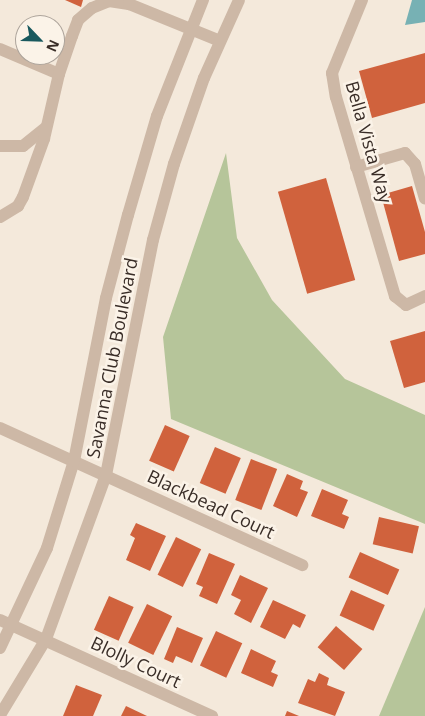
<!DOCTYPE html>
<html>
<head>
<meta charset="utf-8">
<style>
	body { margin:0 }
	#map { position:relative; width:425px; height:716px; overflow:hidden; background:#f4e9db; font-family:"Open Sans",sans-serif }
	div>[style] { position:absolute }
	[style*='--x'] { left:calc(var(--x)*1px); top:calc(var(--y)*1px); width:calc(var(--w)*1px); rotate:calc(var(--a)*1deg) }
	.green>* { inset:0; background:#b6c59a }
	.water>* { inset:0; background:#77b1b4 }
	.building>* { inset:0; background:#d0623d; transform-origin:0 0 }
	.minor>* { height:12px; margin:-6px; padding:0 6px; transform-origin:6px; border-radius:6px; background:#cdb8a6 }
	span { translate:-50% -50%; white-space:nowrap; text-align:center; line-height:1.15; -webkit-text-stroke:5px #fbf3e8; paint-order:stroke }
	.street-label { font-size:18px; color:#392d27 }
	.north { position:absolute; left:15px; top:15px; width:50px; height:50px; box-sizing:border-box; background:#fbf3e8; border:1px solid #ada49b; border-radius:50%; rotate:114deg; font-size:14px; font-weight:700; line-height:20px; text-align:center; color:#392d27 }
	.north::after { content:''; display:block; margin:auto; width:18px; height:22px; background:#19595e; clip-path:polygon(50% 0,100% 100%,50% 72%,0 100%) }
</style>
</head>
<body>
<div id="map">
	<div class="green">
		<i style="clip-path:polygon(226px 153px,237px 238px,272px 300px,345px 379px,425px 415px,425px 524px,171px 419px,163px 337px)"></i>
		<i style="clip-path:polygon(425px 607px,425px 716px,379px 716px)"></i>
	</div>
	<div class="water">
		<i style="clip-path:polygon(412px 0,425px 0,425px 22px,405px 25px)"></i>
	</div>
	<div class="building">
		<i style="clip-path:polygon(65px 0,83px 0,81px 7px)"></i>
		<i style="clip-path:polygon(425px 53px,425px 103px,372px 118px,359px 71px)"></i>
		<i style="left:326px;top:178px;width:106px;height:50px;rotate:74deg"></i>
		<i style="clip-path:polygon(412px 186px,425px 232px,425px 254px,399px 261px,381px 195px)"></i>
		<i style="clip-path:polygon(425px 331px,425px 382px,404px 388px,390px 341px)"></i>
		<i style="left:165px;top:425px;width:27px;height:39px;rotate:24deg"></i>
		<i style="left:215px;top:447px;width:28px;height:39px;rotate:23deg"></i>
		<i style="left:251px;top:459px;width:28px;height:44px;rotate:21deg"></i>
		<i style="clip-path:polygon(287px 474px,303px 481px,300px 489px,308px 492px,297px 517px,273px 506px)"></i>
		<i style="clip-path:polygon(322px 489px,348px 500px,342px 514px,349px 517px,344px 529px,311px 516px)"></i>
		<i style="left:379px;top:517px;width:41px;height:28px;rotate:13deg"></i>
		<i style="clip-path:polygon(136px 523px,166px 536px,150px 571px,126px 560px,135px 538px,130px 535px)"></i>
		<i style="left:176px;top:537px;width:28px;height:42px;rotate:26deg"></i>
		<i style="left:360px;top:552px;width:43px;height:28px;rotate:24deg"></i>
		<i style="clip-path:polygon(209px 553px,235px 564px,217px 604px,199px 596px,203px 587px,196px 584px)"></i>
		<i style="clip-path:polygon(240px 575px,268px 588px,251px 623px,234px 614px,241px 600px,231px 595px)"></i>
		<i style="left:351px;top:590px;width:37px;height:28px;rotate:24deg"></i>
		<i style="left:109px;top:596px;width:27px;height:37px;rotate:24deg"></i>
		<i style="clip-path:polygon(273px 600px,306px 615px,300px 628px,293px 624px,285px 639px,260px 627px)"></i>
		<i style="left:147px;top:604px;width:28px;height:43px;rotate:26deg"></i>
		<i style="left:336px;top:626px;width:35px;height:28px;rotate:41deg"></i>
		<i style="clip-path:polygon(177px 627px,203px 638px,192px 663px,176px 656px,173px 663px,164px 659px)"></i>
		<i style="left:216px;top:631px;width:29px;height:38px;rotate:25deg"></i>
		<i style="clip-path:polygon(251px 649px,276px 661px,271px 672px,278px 675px,273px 687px,241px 673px)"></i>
		<i style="clip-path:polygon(319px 673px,329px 678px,327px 685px,345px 692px,335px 716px,298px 703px,308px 679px,315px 682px)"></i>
		<i style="clip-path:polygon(76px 685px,102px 695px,93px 716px,63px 716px)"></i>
		<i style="clip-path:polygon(126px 706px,147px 716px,121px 716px)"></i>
		<i style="clip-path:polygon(287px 711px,299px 716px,285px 716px)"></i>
	</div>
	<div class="minor">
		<i style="--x:362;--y:0;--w:79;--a:112.3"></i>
		<i style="--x:332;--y:73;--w:24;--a:81"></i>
		<i style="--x:336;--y:97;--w:208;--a:73.5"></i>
		<i style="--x:395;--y:296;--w:14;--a:39"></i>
		<i style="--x:406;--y:305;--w:21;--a:-25"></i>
		<i style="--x:0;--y:49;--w:64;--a:23"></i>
		<i style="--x:0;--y:146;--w:23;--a:0"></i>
		<i style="--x:23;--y:146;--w:28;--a:-39"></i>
		<i style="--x:356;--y:167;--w:51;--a:-15.9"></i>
		<i style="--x:405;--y:153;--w:15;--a:48"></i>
		<i style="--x:415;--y:164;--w:36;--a:74"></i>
		<i style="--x:0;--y:217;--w:21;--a:-31"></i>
		<i style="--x:18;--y:206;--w:10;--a:-61"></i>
		<i style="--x:23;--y:197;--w:62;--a:-70.1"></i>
		<i style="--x:44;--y:139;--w:67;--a:-77"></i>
		<i style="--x:59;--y:74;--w:40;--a:-71.1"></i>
		<i style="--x:72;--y:36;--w:17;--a:-69"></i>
		<i style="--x:78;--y:20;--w:18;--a:-41"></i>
		<i style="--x:92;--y:8;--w:18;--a:-22"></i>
		<i style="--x:109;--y:1;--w:20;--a:9"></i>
		<i style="--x:129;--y:4;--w:98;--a:22.1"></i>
		<i style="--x:0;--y:428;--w:332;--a:24.4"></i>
		<i style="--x:0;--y:620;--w:233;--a:24.4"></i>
		<i style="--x:0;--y:648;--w:110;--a:-64.8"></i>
		<i style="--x:47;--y:548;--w:91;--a:-72.8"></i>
		<i style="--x:74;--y:461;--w:166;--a:-78.9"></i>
		<i style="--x:106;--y:298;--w:86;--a:-75.2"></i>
		<i style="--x:128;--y:215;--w:103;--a:-73.7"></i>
		<i style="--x:157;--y:116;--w:125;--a:-68.4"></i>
		<i style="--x:0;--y:715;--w:89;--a:-58.8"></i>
		<i style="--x:46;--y:639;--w:175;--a:-69.9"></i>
		<i style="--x:106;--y:475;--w:240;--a:-78.7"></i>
		<i style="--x:153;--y:240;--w:79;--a:-74.6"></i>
		<i style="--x:174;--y:164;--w:91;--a:-70.8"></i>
		<i style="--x:204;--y:78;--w:85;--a:-65.8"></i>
	</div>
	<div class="street-label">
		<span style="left:369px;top:142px;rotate:74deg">Bella Vista Way</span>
		<span style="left:112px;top:358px;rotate:-79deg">Savanna Club Boulevard</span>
		<span style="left:211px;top:504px;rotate:25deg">Blackbead Court</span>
		<span style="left:136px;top:662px;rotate:25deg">Blolly Court</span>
	</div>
	<div class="north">N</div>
</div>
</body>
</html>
